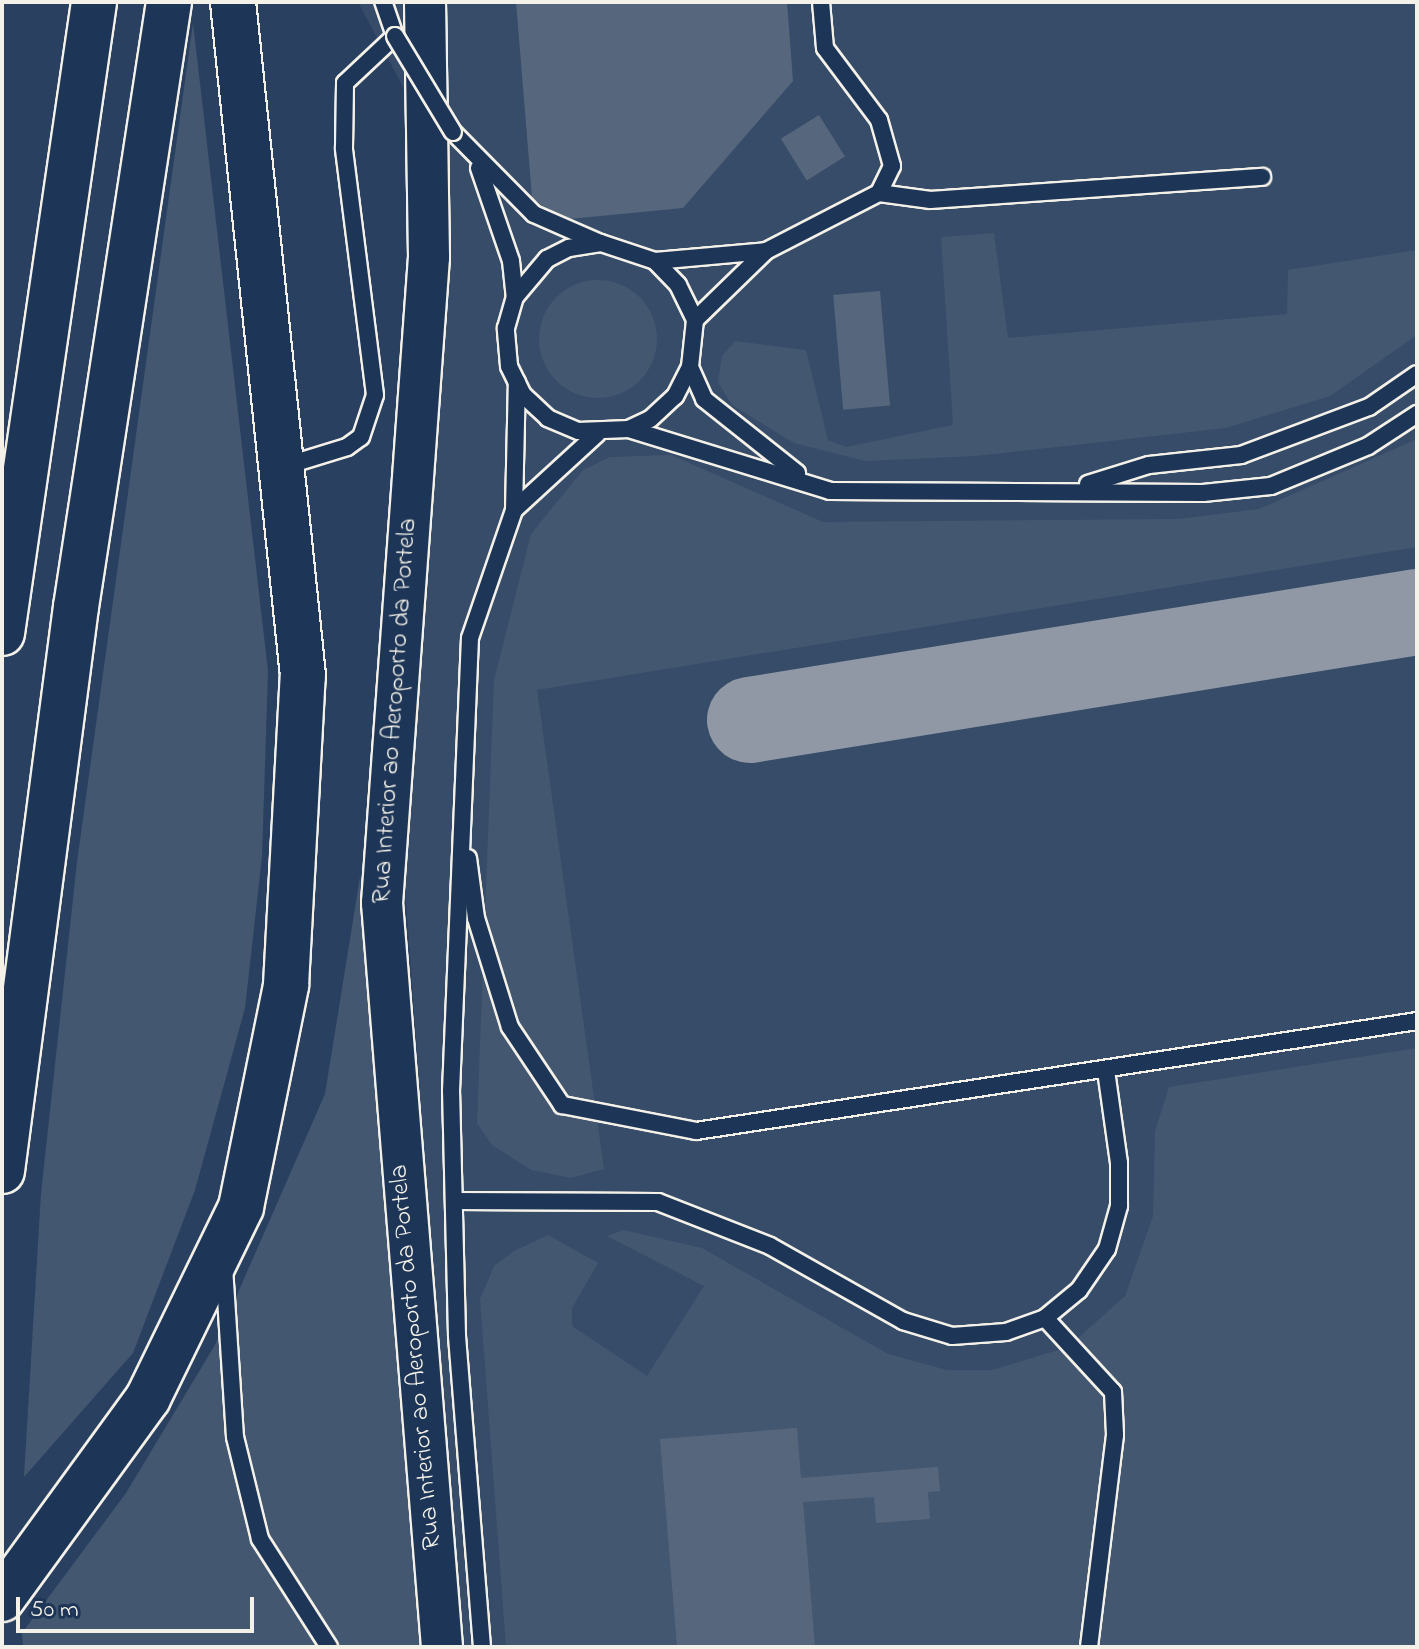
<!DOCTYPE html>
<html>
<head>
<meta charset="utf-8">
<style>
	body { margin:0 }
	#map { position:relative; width:1419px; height:1649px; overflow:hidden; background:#2a4060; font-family:"Indie Flower",sans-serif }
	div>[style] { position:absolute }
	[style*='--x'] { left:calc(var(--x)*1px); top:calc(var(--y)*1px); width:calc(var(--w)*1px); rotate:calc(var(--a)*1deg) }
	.built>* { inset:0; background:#374c69 }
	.green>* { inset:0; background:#445771 }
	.round { border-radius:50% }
	.taxiway>* { height:86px; margin:-43px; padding:0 43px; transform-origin:43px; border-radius:43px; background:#8f98a4 }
	.building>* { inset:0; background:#56677d; transform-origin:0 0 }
	.roads { filter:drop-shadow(2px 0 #f4f1e8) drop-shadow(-2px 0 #f4f1e8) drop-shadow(0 2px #f4f1e8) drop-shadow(0 -2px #f4f1e8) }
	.service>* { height:16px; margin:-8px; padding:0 8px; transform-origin:8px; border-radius:8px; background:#1d3557 }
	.tertiary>* { height:40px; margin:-20px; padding:0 20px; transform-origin:20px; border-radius:20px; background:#1d3557 }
	.trunk>* { height:44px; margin:-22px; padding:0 22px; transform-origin:22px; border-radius:22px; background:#1d3557 }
	.bridges { filter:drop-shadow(2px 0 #f4f1e8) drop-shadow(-2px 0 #f4f1e8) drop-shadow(0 2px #f4f1e8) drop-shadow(0 -2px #f4f1e8) }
	.service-bridge>* { height:16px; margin:-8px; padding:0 8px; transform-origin:8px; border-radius:8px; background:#1d3557 }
	span { translate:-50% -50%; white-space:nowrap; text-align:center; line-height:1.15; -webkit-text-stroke:6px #1d3557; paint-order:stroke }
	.street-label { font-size:26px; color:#f4f1e8 }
	.frame { position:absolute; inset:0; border:4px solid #f4f1e8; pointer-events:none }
	.scale { position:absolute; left:16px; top:1597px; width:238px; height:36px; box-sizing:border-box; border:4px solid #f4f1e8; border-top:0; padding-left:10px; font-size:24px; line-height:28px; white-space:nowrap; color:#f4f1e8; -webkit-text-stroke:6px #1d3557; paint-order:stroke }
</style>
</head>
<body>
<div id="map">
	<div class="built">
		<i style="clip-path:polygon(358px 2px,1417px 2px,1417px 1647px,460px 1647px,405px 886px,447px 170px)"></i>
	</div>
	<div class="green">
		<i style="clip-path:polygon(193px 23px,268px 671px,262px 856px,245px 1008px,195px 1190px,133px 1353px,24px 1477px,41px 1194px,77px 862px)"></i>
		<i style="clip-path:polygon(994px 233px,1008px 338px,1287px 314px,1288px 270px,1417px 250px,1417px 335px,1330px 396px,1226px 428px,975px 456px,865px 461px,794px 443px,732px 405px,718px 382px,722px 356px,735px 341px,806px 350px,828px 440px,846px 447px,953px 425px,941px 237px)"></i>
		<i class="round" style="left:539px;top:280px;width:118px;height:118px"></i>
		<i style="clip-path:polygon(1417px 439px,1417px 547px,537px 690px,604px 1169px,571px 1178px,531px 1170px,492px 1145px,477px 1123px,494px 680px,531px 534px,583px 470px,610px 457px,671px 455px,823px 522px,1178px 519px,1259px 509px)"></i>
		<i style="clip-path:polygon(360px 877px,421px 1647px,23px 1647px,22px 1633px,126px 1493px,215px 1345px,325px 1094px)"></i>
		<i style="clip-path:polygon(1417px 1048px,1417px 1646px,506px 1647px,480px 1299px,494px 1266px,514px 1251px,548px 1235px,598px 1263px,572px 1308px,572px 1326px,647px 1376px,704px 1286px,607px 1236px,624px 1230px,702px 1248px,888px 1354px,947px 1370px,992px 1370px,1068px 1347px,1125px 1296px,1153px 1216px,1155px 1131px,1169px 1087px)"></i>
	</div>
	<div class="taxiway">
		<i style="--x:750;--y:720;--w:676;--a:-9.2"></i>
	</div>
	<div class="building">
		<i style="clip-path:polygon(516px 2px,787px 2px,793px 81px,683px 208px,559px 220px,532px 197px)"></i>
		<i style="left:819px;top:115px;width:49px;height:45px;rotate:58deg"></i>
		<i style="left:880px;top:291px;width:115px;height:47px;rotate:85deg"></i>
		<i style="clip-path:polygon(797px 1428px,801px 1478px,938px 1467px,940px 1491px,928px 1492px,930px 1519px,876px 1523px,874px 1497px,803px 1502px,815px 1647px,677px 1647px,660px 1439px)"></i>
	</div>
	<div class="roads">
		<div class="service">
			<i style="--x:821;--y:2;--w:46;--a:85"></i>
			<i style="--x:825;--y:48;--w:90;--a:53.1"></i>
			<i style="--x:879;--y:120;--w:48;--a:74.2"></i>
			<i style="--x:892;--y:166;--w:30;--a:116"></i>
			<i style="--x:453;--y:132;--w:115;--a:45.4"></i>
			<i style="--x:534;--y:214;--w:72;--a:23.7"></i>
			<i style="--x:479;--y:168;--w:98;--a:71"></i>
			<i style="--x:511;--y:261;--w:36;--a:84"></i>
			<i style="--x:655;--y:261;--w:111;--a:-5.1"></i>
			<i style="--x:695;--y:320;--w:99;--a:-44.2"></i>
			<i style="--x:766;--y:251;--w:127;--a:-27.2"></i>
			<i style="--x:879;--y:193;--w:52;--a:7.7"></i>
			<i style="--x:931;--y:200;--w:332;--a:-4"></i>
			<i style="--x:690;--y:367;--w:33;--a:117"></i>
			<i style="--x:675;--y:396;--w:34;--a:137"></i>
			<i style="--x:650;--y:419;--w:23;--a:155"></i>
			<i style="--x:629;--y:429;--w:51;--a:177.8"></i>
			<i style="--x:578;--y:431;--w:33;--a:-157"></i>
			<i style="--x:548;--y:418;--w:34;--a:-137"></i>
			<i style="--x:523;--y:395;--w:32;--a:-116"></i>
			<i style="--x:509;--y:366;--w:38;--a:-95"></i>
			<i style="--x:506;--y:328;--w:32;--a:-74"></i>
			<i style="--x:515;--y:297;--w:50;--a:-49.9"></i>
			<i style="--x:547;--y:259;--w:25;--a:-27"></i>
			<i style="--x:569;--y:248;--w:32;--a:-9"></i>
			<i style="--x:601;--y:243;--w:57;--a:18.4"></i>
			<i style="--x:655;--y:261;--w:33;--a:46"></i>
			<i style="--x:678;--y:285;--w:39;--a:64"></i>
			<i style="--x:695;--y:320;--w:47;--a:96.1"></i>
			<i style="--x:690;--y:367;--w:35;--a:66"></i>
			<i style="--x:704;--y:399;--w:119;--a:38.5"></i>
			<i style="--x:629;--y:429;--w:210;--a:17.1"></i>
			<i style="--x:830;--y:491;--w:373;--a:0.3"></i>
			<i style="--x:1203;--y:493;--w:68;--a:-5.9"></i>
			<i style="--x:1271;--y:486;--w:105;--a:-22.4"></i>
			<i style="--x:1368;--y:446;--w:59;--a:-33.1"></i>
			<i style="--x:282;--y:467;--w:68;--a:-17.1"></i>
			<i style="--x:347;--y:447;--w:17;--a:-36"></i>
			<i style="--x:361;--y:437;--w:44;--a:-71.6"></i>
			<i style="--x:375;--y:395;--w:249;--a:-97.2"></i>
			<i style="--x:344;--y:148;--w:65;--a:-89.1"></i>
			<i style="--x:345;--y:83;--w:69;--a:-43.2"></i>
			<i style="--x:395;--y:36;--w:36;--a:-109"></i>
			<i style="--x:1088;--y:484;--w:64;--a:-17.3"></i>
			<i style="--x:1149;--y:465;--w:93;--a:-6.2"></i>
			<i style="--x:1241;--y:455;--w:137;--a:-20.6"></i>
			<i style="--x:1369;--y:407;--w:58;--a:-34.5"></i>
			<i style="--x:514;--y:510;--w:113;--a:-42.5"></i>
			<i style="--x:468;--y:858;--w:61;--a:82.4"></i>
			<i style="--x:476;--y:918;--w:114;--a:72.7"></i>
			<i style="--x:510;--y:1027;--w:94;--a:56.3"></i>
			<i style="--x:562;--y:1105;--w:136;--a:11"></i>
			<i style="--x:696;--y:1131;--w:729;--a:-8.67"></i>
			<i style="--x:455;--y:1201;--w:203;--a:0.3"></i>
			<i style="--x:658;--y:1202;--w:120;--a:21.4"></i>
			<i style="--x:770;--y:1246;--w:153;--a:29.4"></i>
			<i style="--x:903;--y:1321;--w:51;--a:17"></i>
			<i style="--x:952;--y:1336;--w:54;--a:-4.2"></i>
			<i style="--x:1006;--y:1332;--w:41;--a:-19.7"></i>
			<i style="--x:1045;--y:1318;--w:44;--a:-39.5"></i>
			<i style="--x:1079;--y:1290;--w:50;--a:-55.7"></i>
			<i style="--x:1107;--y:1249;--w:45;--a:-74.4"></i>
			<i style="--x:1119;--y:1206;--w:43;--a:-90"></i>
			<i style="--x:1119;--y:1163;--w:94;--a:-98"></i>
			<i style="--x:224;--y:1267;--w:170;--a:86.3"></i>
			<i style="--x:235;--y:1437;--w:105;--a:76.2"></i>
			<i style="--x:260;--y:1539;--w:128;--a:57.4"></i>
			<i style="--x:1045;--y:1318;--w:100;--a:47.4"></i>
			<i style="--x:1113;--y:1392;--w:43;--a:87.3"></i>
			<i style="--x:1115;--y:1435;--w:214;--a:97"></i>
			<i style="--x:482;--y:1647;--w:313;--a:-94.6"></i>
			<i style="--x:457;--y:1335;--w:244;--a:-91.4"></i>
			<i style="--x:451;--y:1091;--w:453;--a:-87.6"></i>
			<i style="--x:470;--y:638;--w:135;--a:-71"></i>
			<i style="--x:514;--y:510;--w:128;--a:-88.7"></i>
		</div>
		<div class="tertiary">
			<i style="--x:425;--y:2;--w:255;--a:89.1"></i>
			<i style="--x:429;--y:257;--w:648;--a:94.16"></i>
			<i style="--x:382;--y:903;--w:746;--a:85.39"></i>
		</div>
		<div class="trunk">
			<i style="--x:2;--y:633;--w:638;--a:-81.7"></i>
			<i style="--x:2;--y:1171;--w:569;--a:-82.53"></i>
			<i style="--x:76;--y:607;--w:612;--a:-81.26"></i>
			<i style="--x:2;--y:1599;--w:248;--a:-54"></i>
			<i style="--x:148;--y:1398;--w:212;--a:-64"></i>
			<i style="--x:241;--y:1207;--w:227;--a:-78.5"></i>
			<i style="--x:286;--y:985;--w:309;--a:-86.9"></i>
			<i style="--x:303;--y:676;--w:678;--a:-95.93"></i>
		</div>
	</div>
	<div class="bridges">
		<div class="service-bridge">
			<i style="--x:395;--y:36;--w:112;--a:58.9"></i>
		</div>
	</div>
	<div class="street-label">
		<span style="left:396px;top:711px;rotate:-86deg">Rua Interior ao Aeroporto da Portela</span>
		<span style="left:417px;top:1357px;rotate:-95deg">Rua Interior ao Aeroporto da Portela</span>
	</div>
	<div class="frame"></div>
	<div class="scale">50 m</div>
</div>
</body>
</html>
